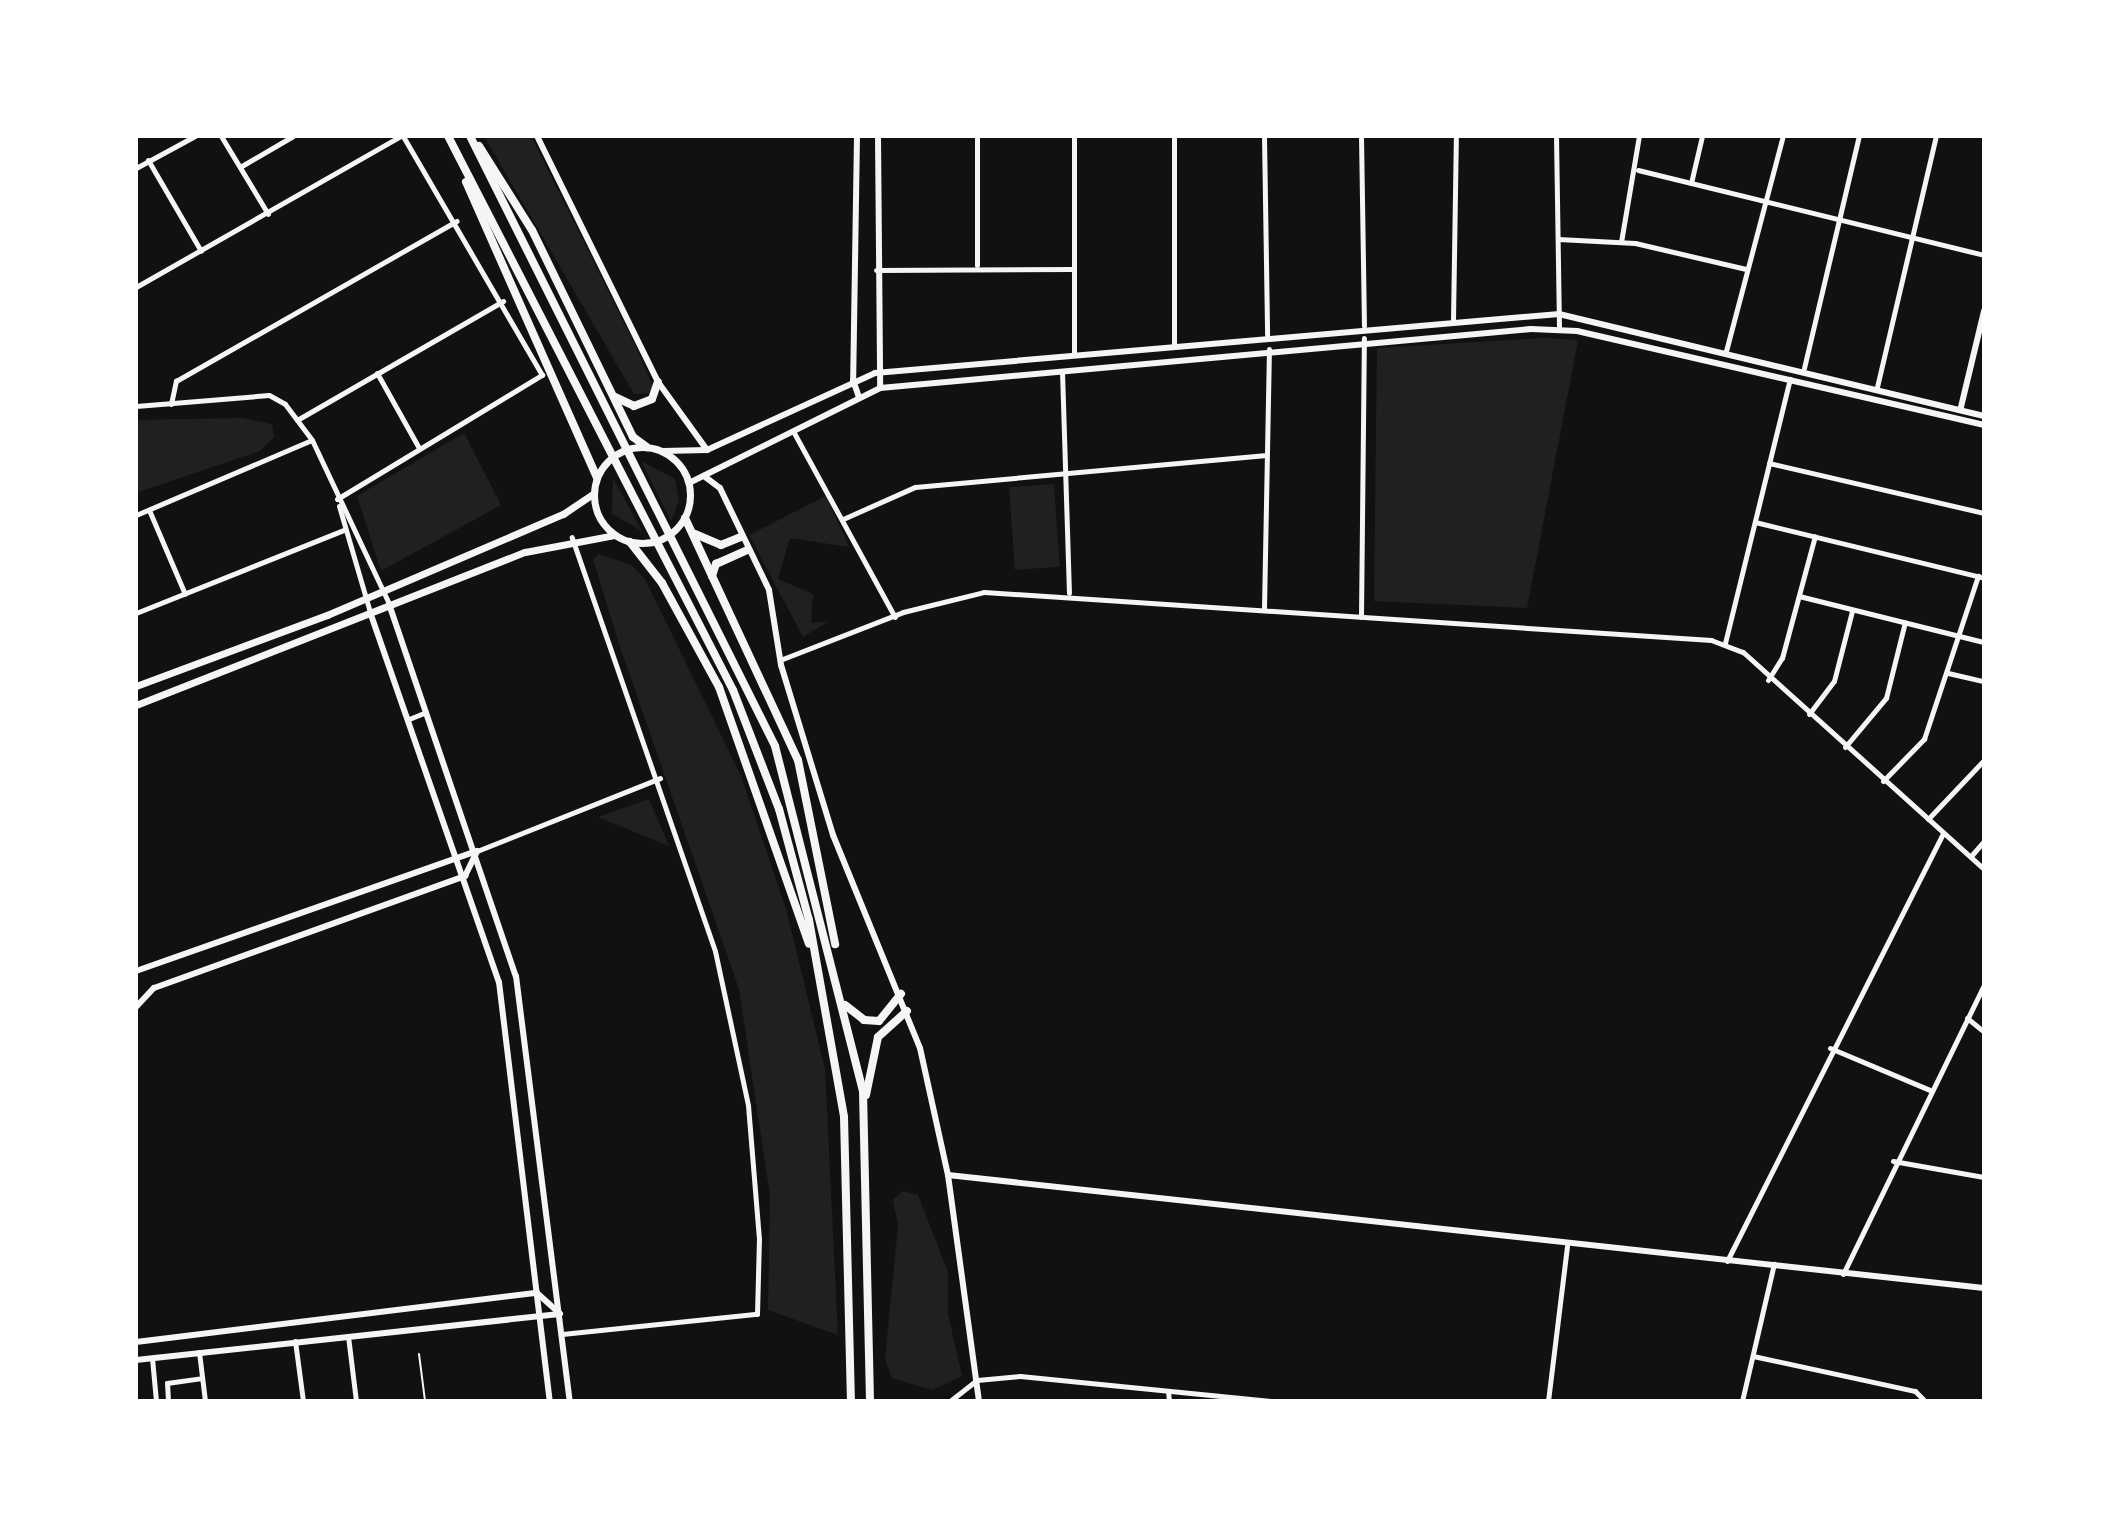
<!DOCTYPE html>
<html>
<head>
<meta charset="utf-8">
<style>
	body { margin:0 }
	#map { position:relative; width:2120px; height:1537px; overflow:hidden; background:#111; font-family:Quicksand,sans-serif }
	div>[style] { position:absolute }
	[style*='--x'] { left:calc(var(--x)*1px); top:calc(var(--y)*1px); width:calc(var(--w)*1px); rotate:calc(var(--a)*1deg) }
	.green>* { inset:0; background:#202020; transform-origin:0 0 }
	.service>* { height:2px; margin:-1px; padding:0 1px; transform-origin:1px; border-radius:1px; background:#f5f5f5 }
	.minor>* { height:5px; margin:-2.5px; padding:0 2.5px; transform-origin:2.5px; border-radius:2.5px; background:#f5f5f5 }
	.tertiary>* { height:6px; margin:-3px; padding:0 3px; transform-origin:3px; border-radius:3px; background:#f5f5f5 }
	.secondary>* { height:7px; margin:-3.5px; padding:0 3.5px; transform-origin:3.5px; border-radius:3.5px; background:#f5f5f5 }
	.secondary>.ring { margin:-3.5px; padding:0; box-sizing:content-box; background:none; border:7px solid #f5f5f5; border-radius:50% }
	.trunk>* { height:8px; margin:-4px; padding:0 4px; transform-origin:4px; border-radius:4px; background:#f5f5f5 }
	span { translate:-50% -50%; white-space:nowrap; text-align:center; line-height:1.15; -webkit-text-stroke:8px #fff; paint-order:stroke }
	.frame { position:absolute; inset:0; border:138px solid #fff; pointer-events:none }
</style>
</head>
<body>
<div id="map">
	<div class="green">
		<i style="clip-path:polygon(484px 136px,531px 136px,636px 347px,654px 389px,649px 393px,634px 394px)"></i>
		<i style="clip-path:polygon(1544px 338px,1578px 340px,1527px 608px,1374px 601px,1377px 348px)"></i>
		<i style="clip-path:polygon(242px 418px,272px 424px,274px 437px,260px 451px,136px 493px,136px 420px)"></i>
		<i style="clip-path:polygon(464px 433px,501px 505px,381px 571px,357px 496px)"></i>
		<i style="clip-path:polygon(641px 461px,675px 479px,679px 501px,671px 521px)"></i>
		<i style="clip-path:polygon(613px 478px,642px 531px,612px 514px)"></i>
		<i style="left:1054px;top:484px;width:83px;height:45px;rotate:86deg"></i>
		<i style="clip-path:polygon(826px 496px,849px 547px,790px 538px,778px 579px,813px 594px,811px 623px,829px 621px,803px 637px,749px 535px)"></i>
		<i style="clip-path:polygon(599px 554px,631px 565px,645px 579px,741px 776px,786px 909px,825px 1069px,838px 1335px,768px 1310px,770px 1196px,739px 989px,619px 644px,593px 559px)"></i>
		<i style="clip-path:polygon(649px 799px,669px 846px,598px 817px)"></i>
		<i style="clip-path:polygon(903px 1191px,918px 1195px,948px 1272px,948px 1314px,962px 1376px,932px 1390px,892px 1378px,885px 1359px,898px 1226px,893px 1200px)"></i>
	</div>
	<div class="service">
		<i style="--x:419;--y:1354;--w:47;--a:82.7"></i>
	</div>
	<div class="minor">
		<i style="--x:221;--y:136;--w:91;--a:58.9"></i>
		<i style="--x:1264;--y:136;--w:199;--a:89.1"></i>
		<i style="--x:1361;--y:136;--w:190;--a:89.1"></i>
		<i style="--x:1556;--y:136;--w:193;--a:89.1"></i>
		<i style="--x:148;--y:160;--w:105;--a:59.8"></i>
		<i style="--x:240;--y:167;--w:61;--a:-30.3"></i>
		<i style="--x:136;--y:168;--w:67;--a:-28.5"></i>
		<i style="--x:1638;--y:170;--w:356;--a:13.8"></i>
		<i style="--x:1691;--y:183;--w:48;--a:-76.8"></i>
		<i style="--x:1558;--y:239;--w:77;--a:3"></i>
		<i style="--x:1635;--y:243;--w:114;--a:13.2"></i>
		<i style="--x:1621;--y:242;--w:108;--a:-80.4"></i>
		<i style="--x:977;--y:265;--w:129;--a:-90"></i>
		<i style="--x:876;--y:270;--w:197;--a:-0.3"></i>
		<i style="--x:136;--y:287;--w:305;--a:-29.7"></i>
		<i style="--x:1453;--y:320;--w:184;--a:-89.1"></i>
		<i style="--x:1174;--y:346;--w:210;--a:-90"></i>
		<i style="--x:1726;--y:351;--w:222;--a:-75.2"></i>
		<i style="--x:1074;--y:354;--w:218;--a:-90"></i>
		<i style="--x:1804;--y:368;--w:238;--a:-76.7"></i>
		<i style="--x:1062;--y:371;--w:222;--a:88.2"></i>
		<i style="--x:377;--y:373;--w:86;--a:60.8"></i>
		<i style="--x:1877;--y:387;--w:258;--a:-76.8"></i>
		<i style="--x:171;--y:404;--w:24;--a:-78"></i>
		<i style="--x:176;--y:381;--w:323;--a:-29.7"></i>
		<i style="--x:136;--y:406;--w:133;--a:-4.7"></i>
		<i style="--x:269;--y:395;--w:18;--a:29"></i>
		<i style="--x:285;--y:404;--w:45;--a:53.1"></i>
		<i style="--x:312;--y:440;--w:181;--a:64.8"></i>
		<i style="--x:297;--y:420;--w:238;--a:-30"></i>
		<i style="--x:793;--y:431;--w:212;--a:61.3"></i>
		<i style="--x:1769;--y:463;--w:221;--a:13.1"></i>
		<i style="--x:337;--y:499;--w:240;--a:-31.2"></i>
		<i style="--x:542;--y:375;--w:276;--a:-120.2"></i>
		<i style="--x:339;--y:506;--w:110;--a:73.7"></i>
		<i style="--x:149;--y:510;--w:91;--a:66.8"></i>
		<i style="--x:136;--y:515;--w:191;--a:-23.1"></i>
		<i style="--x:843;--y:519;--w:79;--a:-24"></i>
		<i style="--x:915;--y:487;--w:350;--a:-5.2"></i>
		<i style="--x:1755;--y:522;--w:236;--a:13.7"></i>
		<i style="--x:1799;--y:596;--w:191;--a:14"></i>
		<i style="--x:1264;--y:608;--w:259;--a:-88.9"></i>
		<i style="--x:136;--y:613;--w:224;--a:-21.8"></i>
		<i style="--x:1361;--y:617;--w:279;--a:-89.4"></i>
		<i style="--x:1725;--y:643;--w:272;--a:-76.2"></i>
		<i style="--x:780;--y:660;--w:132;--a:-21.3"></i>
		<i style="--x:903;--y:612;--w:83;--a:-13.9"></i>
		<i style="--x:984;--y:592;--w:729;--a:3.78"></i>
		<i style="--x:1711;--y:640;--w:34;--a:21"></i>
		<i style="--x:1743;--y:652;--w:324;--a:42"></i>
		<i style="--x:1948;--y:673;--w:37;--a:13"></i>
		<i style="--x:1768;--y:680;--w:26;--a:-58"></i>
		<i style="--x:1782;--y:658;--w:126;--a:-74.9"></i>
		<i style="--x:1809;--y:714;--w:41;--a:-52.9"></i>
		<i style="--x:1834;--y:681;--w:72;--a:-75.6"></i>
		<i style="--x:409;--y:719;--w:18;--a:-22"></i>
		<i style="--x:1845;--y:747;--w:64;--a:-50.1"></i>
		<i style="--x:1886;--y:698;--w:78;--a:-76"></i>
		<i style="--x:1883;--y:781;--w:59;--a:-45.7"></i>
		<i style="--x:1924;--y:739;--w:172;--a:-71.7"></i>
		<i style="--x:1928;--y:819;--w:81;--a:-46.5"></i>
		<i style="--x:477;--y:851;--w:197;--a:-21.7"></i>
		<i style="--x:1971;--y:856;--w:20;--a:-49"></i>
		<i style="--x:1967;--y:1018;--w:22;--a:39"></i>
		<i style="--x:1830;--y:1048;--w:108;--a:22.8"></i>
		<i style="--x:1893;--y:1161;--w:92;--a:10"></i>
		<i style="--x:1727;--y:1261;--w:479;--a:-63.2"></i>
		<i style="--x:1843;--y:1274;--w:322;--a:-64"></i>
		<i style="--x:562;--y:1334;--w:196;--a:-5.9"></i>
		<i style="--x:757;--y:1314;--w:75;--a:-88.5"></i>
		<i style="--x:759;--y:1239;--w:134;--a:-94.7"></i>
		<i style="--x:748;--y:1105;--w:157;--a:-102.1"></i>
		<i style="--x:715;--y:951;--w:438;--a:-109.1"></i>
		<i style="--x:348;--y:1336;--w:65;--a:83"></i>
		<i style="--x:295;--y:1341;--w:61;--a:82.4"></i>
		<i style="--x:199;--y:1352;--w:49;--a:83"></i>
		<i style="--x:1753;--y:1356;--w:166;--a:12.2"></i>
		<i style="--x:1915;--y:1391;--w:14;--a:45"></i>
		<i style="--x:152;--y:1358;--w:43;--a:84.7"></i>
		<i style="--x:1168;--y:1391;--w:10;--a:84"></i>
		<i style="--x:168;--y:1401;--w:18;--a:-93"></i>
		<i style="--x:167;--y:1383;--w:35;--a:-8"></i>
		<i style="--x:950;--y:1401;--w:34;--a:-38"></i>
		<i style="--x:977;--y:1380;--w:43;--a:-5.3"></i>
		<i style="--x:1020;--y:1376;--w:252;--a:5.7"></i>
		<i style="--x:1548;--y:1401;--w:156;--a:-83"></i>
		<i style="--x:1742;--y:1401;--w:141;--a:-76.9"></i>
	</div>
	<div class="tertiary">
		<i style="--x:537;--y:136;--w:274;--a:63.8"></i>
		<i style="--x:658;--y:382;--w:84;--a:54.2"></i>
		<i style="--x:857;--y:136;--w:244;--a:90.9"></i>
		<i style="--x:853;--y:380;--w:18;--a:71"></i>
		<i style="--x:878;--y:136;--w:252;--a:89.5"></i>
		<i style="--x:1961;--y:407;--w:99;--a:-76.5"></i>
		<i style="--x:663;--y:451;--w:44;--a:-1.3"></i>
		<i style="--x:707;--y:450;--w:185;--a:-24.6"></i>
		<i style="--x:875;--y:373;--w:687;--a:-4.93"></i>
		<i style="--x:1559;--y:314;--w:437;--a:13.5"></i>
		<i style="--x:704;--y:476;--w:20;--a:37"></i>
		<i style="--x:720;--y:488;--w:113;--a:64.3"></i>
		<i style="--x:769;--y:590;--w:76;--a:80.9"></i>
		<i style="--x:781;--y:665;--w:178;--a:73"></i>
		<i style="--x:833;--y:835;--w:230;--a:67.8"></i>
		<i style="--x:920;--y:1048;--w:130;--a:77.6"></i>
		<i style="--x:948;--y:1175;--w:228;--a:82.2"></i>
		<i style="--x:689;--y:483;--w:213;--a:-26.4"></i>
		<i style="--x:880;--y:388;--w:654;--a:-5.18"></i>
		<i style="--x:1531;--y:329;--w:46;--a:2.5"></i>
		<i style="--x:1577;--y:331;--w:418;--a:13"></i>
		<i style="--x:389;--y:604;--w:393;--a:71.2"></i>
		<i style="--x:516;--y:976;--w:428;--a:82.8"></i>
		<i style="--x:370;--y:612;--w:392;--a:70.8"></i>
		<i style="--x:499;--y:982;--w:422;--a:83.1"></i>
		<i style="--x:136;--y:971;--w:361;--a:-19.4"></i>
		<i style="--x:136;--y:1007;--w:26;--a:-47"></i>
		<i style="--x:154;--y:988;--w:331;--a:-19.8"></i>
		<i style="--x:465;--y:876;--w:28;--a:-64"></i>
		<i style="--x:948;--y:1175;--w:1042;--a:6.22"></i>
		<i style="--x:136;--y:1342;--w:404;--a:-7"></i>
		<i style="--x:537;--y:1293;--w:31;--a:42"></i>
		<i style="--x:136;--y:1360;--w:426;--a:-6.2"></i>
	</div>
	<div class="secondary">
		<i class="ring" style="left:594px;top:447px;width:89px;height:89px"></i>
		<i style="--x:136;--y:686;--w:204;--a:-20.4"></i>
		<i style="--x:327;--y:615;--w:257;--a:-23.2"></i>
		<i style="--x:563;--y:514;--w:37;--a:-34"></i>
		<i style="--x:136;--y:705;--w:418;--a:-21.5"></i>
		<i style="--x:525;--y:552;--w:92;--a:-10.7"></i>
	</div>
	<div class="trunk">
		<i style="--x:448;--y:136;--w:623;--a:62.78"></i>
		<i style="--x:733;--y:690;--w:128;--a:68.9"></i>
		<i style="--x:779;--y:809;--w:115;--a:74.9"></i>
		<i style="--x:809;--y:920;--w:200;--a:79.9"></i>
		<i style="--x:844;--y:1117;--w:284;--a:88.6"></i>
		<i style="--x:470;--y:136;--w:682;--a:63.43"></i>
		<i style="--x:775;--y:746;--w:357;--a:75.7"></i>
		<i style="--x:863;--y:1092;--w:309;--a:88.7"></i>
		<i style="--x:479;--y:146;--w:99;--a:57.8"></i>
		<i style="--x:532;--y:230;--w:230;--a:64"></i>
		<i style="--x:633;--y:437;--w:17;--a:36"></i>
		<i style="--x:466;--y:182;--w:323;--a:66.1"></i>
		<i style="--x:615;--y:397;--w:21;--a:25"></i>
		<i style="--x:634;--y:406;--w:19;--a:-21"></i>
		<i style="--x:652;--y:399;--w:18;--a:-71"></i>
		<i style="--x:685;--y:518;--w:267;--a:65"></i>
		<i style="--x:798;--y:760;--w:188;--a:78.6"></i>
		<i style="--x:695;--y:534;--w:28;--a:23"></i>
		<i style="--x:721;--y:545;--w:22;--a:-22"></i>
		<i style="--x:630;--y:542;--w:52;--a:52"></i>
		<i style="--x:662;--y:583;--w:119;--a:61.3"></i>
		<i style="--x:719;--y:687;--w:272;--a:70.7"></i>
		<i style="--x:712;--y:576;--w:13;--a:-72"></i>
		<i style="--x:716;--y:564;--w:34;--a:-24"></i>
		<i style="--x:845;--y:1005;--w:24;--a:38"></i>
		<i style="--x:864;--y:1020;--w:15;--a:4"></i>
		<i style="--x:879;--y:1021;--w:35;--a:-51"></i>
		<i style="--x:866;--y:1095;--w:59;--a:-78.3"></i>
		<i style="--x:878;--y:1037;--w:39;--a:-42"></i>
	</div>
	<div class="frame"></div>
</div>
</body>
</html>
